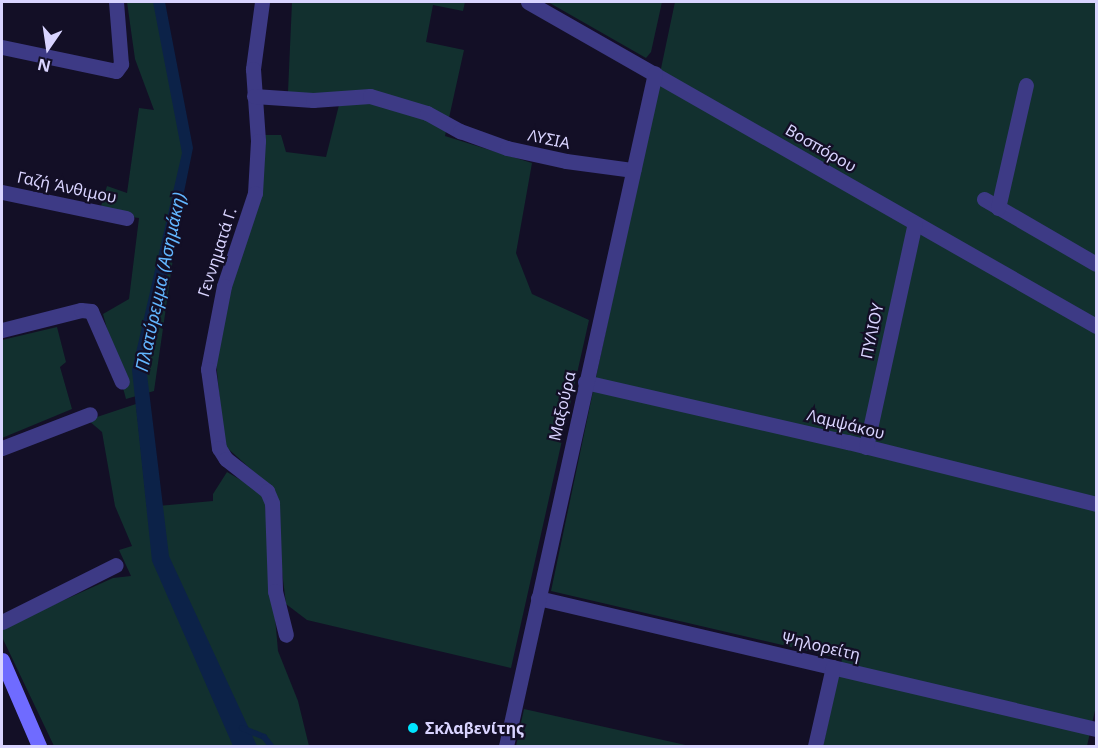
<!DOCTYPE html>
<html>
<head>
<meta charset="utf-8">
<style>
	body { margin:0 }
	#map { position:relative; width:1098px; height:748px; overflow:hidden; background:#130f26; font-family:"Noto Sans",sans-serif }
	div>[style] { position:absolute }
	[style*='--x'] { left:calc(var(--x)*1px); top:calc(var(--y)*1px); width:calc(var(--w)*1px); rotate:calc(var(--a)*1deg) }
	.green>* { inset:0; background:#12302f }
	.water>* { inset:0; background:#0c2248 }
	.stream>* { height:6px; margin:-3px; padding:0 3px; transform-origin:3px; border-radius:3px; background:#0c2248 }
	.street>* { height:15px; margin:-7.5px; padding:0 7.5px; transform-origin:7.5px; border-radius:7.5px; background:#3d3a85 }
	.secondary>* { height:15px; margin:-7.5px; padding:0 7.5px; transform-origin:7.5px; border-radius:7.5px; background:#6f6bff }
	.dots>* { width:16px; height:16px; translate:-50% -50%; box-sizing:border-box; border:3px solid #130f26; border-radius:50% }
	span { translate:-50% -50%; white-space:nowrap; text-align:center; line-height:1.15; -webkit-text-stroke:4.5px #130f26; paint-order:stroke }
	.street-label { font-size:16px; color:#d9d4ff }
	.poi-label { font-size:16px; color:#d9d4ff; font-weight:700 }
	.left { translate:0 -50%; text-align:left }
	.water-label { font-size:18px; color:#62b6ff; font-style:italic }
	.frame { position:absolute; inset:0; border:3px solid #d9d4ff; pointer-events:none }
	.north { position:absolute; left:18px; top:18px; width:60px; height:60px; -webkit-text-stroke:4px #130f26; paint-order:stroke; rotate:193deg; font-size:16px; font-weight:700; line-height:24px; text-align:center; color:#d9d4ff }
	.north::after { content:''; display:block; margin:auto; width:21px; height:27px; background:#d9d4ff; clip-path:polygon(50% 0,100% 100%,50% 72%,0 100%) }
</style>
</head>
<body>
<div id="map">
	<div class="green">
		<i style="clip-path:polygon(127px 2px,162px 2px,187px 161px,154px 391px,126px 399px,103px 314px,129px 299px,139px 218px,99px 213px,107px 186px,127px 193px,139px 108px,154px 110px,135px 59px)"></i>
		<i style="clip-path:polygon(292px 2px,465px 2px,463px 11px,433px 5px,426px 42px,464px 50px,445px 136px,532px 163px,516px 253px,532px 294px,589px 320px,511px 668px,307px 620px,286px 604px,272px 488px,224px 445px,216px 361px,232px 278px,263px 183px,263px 135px,281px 135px,286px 152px,326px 157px,339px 105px,313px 94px,288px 92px)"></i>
		<i style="clip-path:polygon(548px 2px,662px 2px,651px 52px,646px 58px)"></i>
		<i style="clip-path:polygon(675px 2px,1096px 2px,1096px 706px,1087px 746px,823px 746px,842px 659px,551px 591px)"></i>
		<i style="clip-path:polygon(57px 327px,66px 362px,60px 367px,72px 409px,2px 438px,2px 340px)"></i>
		<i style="clip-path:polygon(136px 404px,147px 507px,213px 501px,213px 494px,227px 472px,260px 491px,265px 503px,278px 651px,298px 701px,309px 746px,54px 746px,2px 637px,2px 628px,113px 578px,131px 576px,119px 550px,132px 546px,115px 506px,102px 432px,88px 420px)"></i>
		<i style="clip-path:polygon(524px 709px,690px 746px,516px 746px)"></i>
	</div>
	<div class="water">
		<i style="clip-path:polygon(153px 2px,165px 2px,193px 148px,147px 374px,169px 556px,257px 746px,233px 746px,152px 561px,132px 370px,182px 153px)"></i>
	</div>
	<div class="stream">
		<i style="--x:242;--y:728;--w:24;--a:22"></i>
		<i style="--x:264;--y:737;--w:11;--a:52"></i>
	</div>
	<div class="street">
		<i style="--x:262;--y:2;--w:68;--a:97.7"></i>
		<i style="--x:253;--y:69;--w:72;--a:86"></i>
		<i style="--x:258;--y:141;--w:52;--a:93.3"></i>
		<i style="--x:255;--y:193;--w:98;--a:108.4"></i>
		<i style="--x:224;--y:286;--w:85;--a:100.9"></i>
		<i style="--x:208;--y:369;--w:80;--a:82.1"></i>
		<i style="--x:219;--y:448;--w:13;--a:58"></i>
		<i style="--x:226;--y:459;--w:52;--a:38"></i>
		<i style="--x:267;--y:491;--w:13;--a:67"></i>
		<i style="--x:272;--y:503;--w:88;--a:88"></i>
		<i style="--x:275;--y:591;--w:45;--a:76"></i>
		<i style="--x:528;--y:2;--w:654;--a:29.7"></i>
		<i style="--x:2;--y:47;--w:116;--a:11.9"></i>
		<i style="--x:116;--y:71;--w:9;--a:-54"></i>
		<i style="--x:121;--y:64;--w:62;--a:-94.6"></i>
		<i style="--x:254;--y:96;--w:59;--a:3.9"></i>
		<i style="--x:313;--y:100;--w:57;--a:-4"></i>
		<i style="--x:370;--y:96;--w:59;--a:16.6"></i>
		<i style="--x:427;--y:113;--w:38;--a:29"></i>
		<i style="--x:460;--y:131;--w:50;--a:19.9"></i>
		<i style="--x:507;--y:148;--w:60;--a:12.4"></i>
		<i style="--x:566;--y:161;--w:68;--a:7.7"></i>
		<i style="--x:2;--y:192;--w:127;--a:11.8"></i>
		<i style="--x:984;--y:199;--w:129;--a:30.1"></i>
		<i style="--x:998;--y:208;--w:126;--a:-77.2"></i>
		<i style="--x:2;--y:330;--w:81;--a:-14.2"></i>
		<i style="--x:81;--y:310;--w:10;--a:6"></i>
		<i style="--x:91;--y:311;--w:77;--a:66.4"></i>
		<i style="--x:585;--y:382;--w:270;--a:12.9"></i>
		<i style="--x:848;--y:442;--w:256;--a:14"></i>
		<i style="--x:866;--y:447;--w:229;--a:-77.7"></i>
		<i style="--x:2;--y:448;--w:94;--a:-21.1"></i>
		<i style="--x:538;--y:598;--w:573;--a:13.21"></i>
		<i style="--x:2;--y:622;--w:127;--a:-26.6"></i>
		<i style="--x:506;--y:746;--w:689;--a:-77.52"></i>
		<i style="--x:815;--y:746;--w:81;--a:-77.2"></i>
	</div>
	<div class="secondary">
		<i style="--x:2;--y:660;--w:94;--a:66.7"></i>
	</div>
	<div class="dots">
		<i style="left:413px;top:728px;background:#00e5ff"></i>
	</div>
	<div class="street-label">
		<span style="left:549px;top:139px;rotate:12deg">ΛΥΣΙΑ</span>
		<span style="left:821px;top:148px;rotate:30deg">Βοσπόρου</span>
		<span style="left:67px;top:187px;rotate:12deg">Γαζή Άνθιμου</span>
		<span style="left:217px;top:252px;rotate:-72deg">Γεννηματά Γ.</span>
		<span style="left:872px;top:331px;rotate:-78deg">ΠΥΛΙΟΥ</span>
		<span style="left:562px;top:406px;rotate:-77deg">Μαξούρα</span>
		<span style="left:846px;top:424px;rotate:14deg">Λαμψάκου</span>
		<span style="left:821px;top:646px;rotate:13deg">Ψηλορείτη</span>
	</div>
	<div class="poi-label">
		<span class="left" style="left:425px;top:728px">Σκλαβενίτης</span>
	</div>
	<div class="water-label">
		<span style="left:160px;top:282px;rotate:-78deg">Πλατύρεμμα (Ασημάκη)</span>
	</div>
	<div class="frame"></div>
	<div class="north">N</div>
</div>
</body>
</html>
